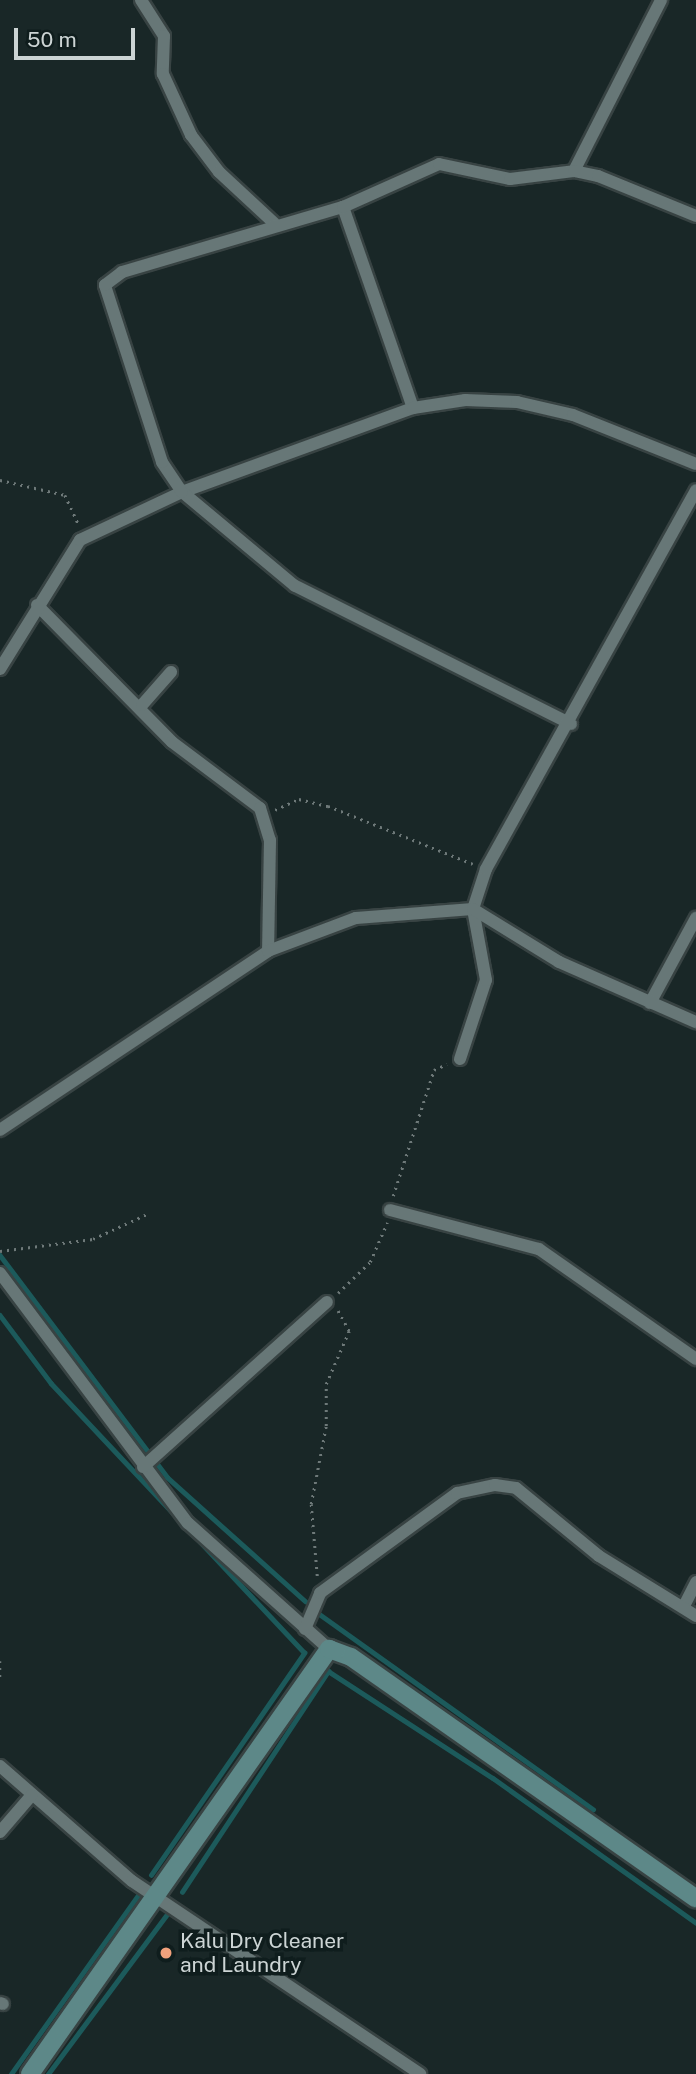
<!DOCTYPE html>
<html>
<head>
<meta charset="utf-8">
<style>
	body { margin:0 }
	#map { position:relative; width:696px; height:2074px; overflow:hidden; background:#192727; font-family:"Public Sans",sans-serif }
	div>[style] { position:absolute }
	[style*='--x'] { left:calc(var(--x)*1px); top:calc(var(--y)*1px); width:calc(var(--w)*1px); rotate:calc(var(--a)*1deg) }
	.stream>* { height:4.5px; margin:-2.25px; padding:0 2.25px; transform-origin:2.25px; border-radius:2.25px; background:#1c5a5b }
	.path>* { height:2.5px; margin-top:-1.25px; transform-origin:0; background:repeating-linear-gradient(90deg,#6e7979 0 2px,transparent 0 7px) }
	.roads { filter:drop-shadow(2px 0 #384343) drop-shadow(-2px 0 #384343) drop-shadow(0 2px #384343) drop-shadow(0 -2px #384343) }
	.street>* { height:12px; margin:-6px; padding:0 6px; transform-origin:6px; border-radius:6px; background:#677777 }
	.secondary>* { height:18px; margin:-9px; padding:0 9px; transform-origin:9px; border-radius:9px; background:#5d8888 }
	.dots>* { width:19px; height:19px; translate:-50% -50%; box-sizing:border-box; border:4px solid #0f1d1d; border-radius:50% }
	span { translate:-50% -50%; white-space:nowrap; text-align:center; line-height:1.15; -webkit-text-stroke:7px #0f1d1d; paint-order:stroke }
	.poi-label { font-size:21px; color:#ccd4d4 }
	.left { translate:0 -50%; text-align:left }
	.scale { position:absolute; left:14px; top:28px; width:121px; height:32px; box-sizing:border-box; border:4px solid #ccd4d4; border-top:0; padding-left:9px; font-size:21px; line-height:24px; white-space:nowrap; color:#ccd4d4; -webkit-text-stroke:5px #0f1d1d; paint-order:stroke }
</style>
</head>
<body>
<div id="map">
	<div class="stream">
		<i style="--x:0;--y:1255;--w:278;--a:53"></i>
		<i style="--x:167;--y:1477;--w:186;--a:41.9"></i>
		<i style="--x:0;--y:1315;--w:85;--a:53.1"></i>
		<i style="--x:51;--y:1383;--w:184;--a:46.8"></i>
		<i style="--x:318;--y:1613;--w:338;--a:35.5"></i>
		<i style="--x:151;--y:1875;--w:270;--a:-55.4"></i>
		<i style="--x:304;--y:1653;--w:156;--a:-133.2"></i>
		<i style="--x:182;--y:1892;--w:265;--a:-56.5"></i>
		<i style="--x:328;--y:1671;--w:197;--a:33"></i>
		<i style="--x:493;--y:1778;--w:249;--a:35.5"></i>
		<i style="--x:11;--y:2074;--w:224;--a:-54.6"></i>
		<i style="--x:48;--y:2074;--w:206;--a:-53.3"></i>
	</div>
	<div class="path">
		<i style="--x:0;--y:480;--w:67;--a:13"></i>
		<i style="--x:65;--y:495;--w:33;--a:65"></i>
		<i style="--x:275;--y:810;--w:26;--a:-25"></i>
		<i style="--x:299;--y:799;--w:30;--a:14"></i>
		<i style="--x:328;--y:806;--w:156;--a:21.8"></i>
		<i style="--x:393;--y:1196;--w:133;--a:-72"></i>
		<i style="--x:434;--y:1070;--w:14;--a:-25"></i>
		<i style="--x:0;--y:1251;--w:94;--a:-7.4"></i>
		<i style="--x:93;--y:1239;--w:60;--a:-24.8"></i>
		<i style="--x:338;--y:1293;--w:45;--a:-44.1"></i>
		<i style="--x:370;--y:1262;--w:43;--a:-66.4"></i>
		<i style="--x:317;--y:1576;--w:72;--a:-94.8"></i>
		<i style="--x:311;--y:1504;--w:79;--a:-79.1"></i>
		<i style="--x:326;--y:1426;--w:42;--a:-90"></i>
		<i style="--x:326;--y:1384;--w:58;--a:-66.5"></i>
		<i style="--x:349;--y:1331;--w:23;--a:-119"></i>
		<i style="--x:0;--y:1661;--w:20;--a:90"></i>
	</div>
	<div class="roads">
		<div class="street">
			<i style="--x:141;--y:0;--w:43;--a:57.4"></i>
			<i style="--x:164;--y:36;--w:38;--a:92"></i>
			<i style="--x:163;--y:74;--w:67;--a:65.3"></i>
			<i style="--x:191;--y:135;--w:46;--a:52.9"></i>
			<i style="--x:219;--y:172;--w:75;--a:42.8"></i>
			<i style="--x:574;--y:171;--w:192;--a:-63"></i>
			<i style="--x:343;--y:207;--w:213;--a:70.8"></i>
			<i style="--x:37;--y:605;--w:192;--a:45.4"></i>
			<i style="--x:172;--y:742;--w:110;--a:36.9"></i>
			<i style="--x:260;--y:808;--w:34;--a:73"></i>
			<i style="--x:270;--y:840;--w:111;--a:91"></i>
			<i style="--x:0;--y:669;--w:152;--a:-58.2"></i>
			<i style="--x:80;--y:540;--w:113;--a:-25.2"></i>
			<i style="--x:182;--y:492;--w:246;--a:-20"></i>
			<i style="--x:413;--y:408;--w:53;--a:-8.7"></i>
			<i style="--x:465;--y:400;--w:52;--a:2.2"></i>
			<i style="--x:517;--y:402;--w:57;--a:13.1"></i>
			<i style="--x:573;--y:415;--w:132;--a:21.7"></i>
			<i style="--x:142;--y:705;--w:44;--a:-48.7"></i>
			<i style="--x:571;--y:724;--w:309;--a:-153.4"></i>
			<i style="--x:295;--y:586;--w:147;--a:-140.2"></i>
			<i style="--x:182;--y:492;--w:36;--a:-124"></i>
			<i style="--x:162;--y:462;--w:186;--a:-107.9"></i>
			<i style="--x:105;--y:285;--w:21;--a:-37"></i>
			<i style="--x:122;--y:272;--w:230;--a:-16.4"></i>
			<i style="--x:343;--y:207;--w:105;--a:-24.1"></i>
			<i style="--x:439;--y:164;--w:73;--a:11.9"></i>
			<i style="--x:510;--y:179;--w:64;--a:-7.1"></i>
			<i style="--x:574;--y:171;--w:25;--a:12"></i>
			<i style="--x:598;--y:176;--w:106;--a:22.2"></i>
			<i style="--x:650;--y:1003;--w:97;--a:-61.6"></i>
			<i style="--x:460;--y:1059;--w:83;--a:-71.8"></i>
			<i style="--x:486;--y:980;--w:72;--a:-100.4"></i>
			<i style="--x:473;--y:909;--w:42;--a:-72"></i>
			<i style="--x:486;--y:869;--w:433;--a:-61"></i>
			<i style="--x:0;--y:1130;--w:322;--a:-33.7"></i>
			<i style="--x:268;--y:951;--w:94;--a:-20.6"></i>
			<i style="--x:356;--y:918;--w:117;--a:-4.4"></i>
			<i style="--x:473;--y:909;--w:101;--a:31.6"></i>
			<i style="--x:559;--y:962;--w:150;--a:23.7"></i>
			<i style="--x:390;--y:1210;--w:154;--a:14.7"></i>
			<i style="--x:539;--y:1249;--w:192;--a:35"></i>
			<i style="--x:0;--y:1273;--w:313;--a:53.1"></i>
			<i style="--x:188;--y:1523;--w:189;--a:41.8"></i>
			<i style="--x:143;--y:1467;--w:247;--a:-41.9"></i>
			<i style="--x:684;--y:1606;--w:27;--a:-63"></i>
			<i style="--x:305;--y:1629;--w:39;--a:-67"></i>
			<i style="--x:320;--y:1593;--w:170;--a:-36.1"></i>
			<i style="--x:457;--y:1493;--w:39;--a:-12"></i>
			<i style="--x:495;--y:1485;--w:21;--a:8"></i>
			<i style="--x:516;--y:1488;--w:107;--a:39.3"></i>
			<i style="--x:599;--y:1556;--w:114;--a:31.7"></i>
			<i style="--x:0;--y:1766;--w:175;--a:41.1"></i>
			<i style="--x:132;--y:1881;--w:347;--a:33.8"></i>
			<i style="--x:0;--y:1832;--w:48;--a:-49.3"></i>
			<i style="--x:0;--y:2003;--w:3;--a:18"></i>
		</div>
		<div class="secondary">
			<i style="--x:30;--y:2074;--w:520;--a:-54.87"></i>
			<i style="--x:329;--y:1649;--w:23;--a:20"></i>
			<i style="--x:351;--y:1657;--w:421;--a:35"></i>
		</div>
	</div>
	<div class="dots">
		<i style="left:166px;top:1953px;background:#f1a17c"></i>
	</div>
	<div class="poi-label">
		<span class="left" style="left:180px;top:1953px">Kalu Dry Cleaner<br>and Laundry</span>
	</div>
	<div class="scale">50 m</div>
</div>
</body>
</html>
